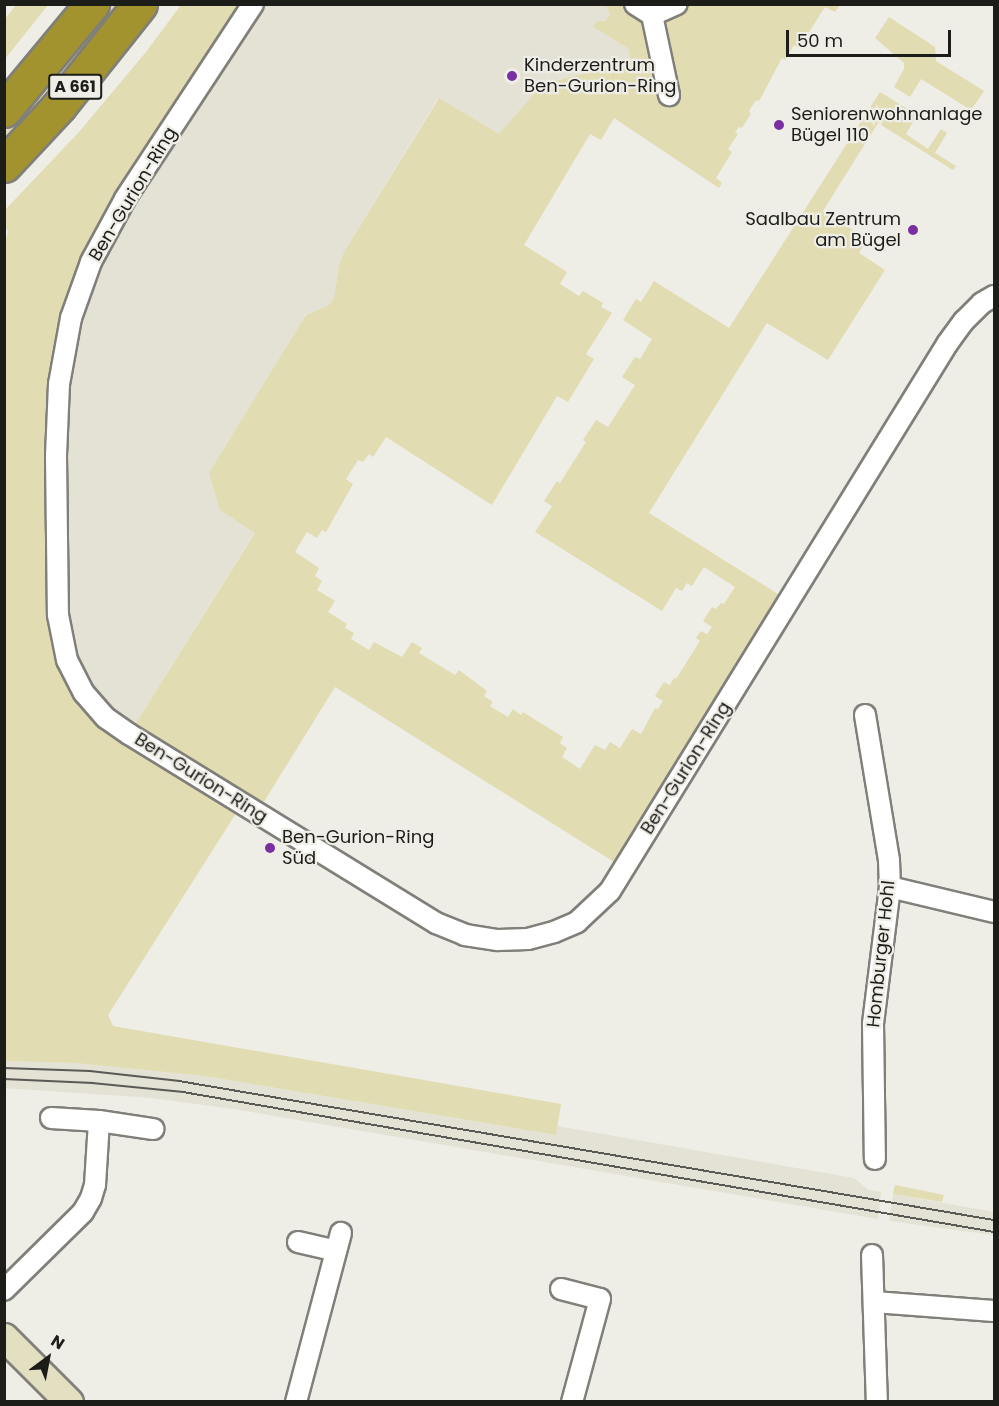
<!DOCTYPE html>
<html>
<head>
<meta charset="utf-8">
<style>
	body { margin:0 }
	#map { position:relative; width:999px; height:1406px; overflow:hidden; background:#eeede6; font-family:Poppins,sans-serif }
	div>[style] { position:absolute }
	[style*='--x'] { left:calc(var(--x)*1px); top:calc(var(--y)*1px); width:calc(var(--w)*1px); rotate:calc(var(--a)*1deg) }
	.built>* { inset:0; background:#e4e2d4 }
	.green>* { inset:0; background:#e2dcb3 }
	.roads { filter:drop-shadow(2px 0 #807f79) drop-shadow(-2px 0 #807f79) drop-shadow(0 2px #807f79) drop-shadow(0 -2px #807f79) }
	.street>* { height:20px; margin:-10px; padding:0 10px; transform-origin:10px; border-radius:10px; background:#fff }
	.secondary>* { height:27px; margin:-13.5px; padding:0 13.5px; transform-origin:13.5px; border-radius:13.5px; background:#e3dfc1 }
	.highway>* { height:33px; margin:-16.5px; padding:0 16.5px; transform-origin:16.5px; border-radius:16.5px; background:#a2932f }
	.tram>* { height:1.5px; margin:-0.75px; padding:0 0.75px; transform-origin:0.75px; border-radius:0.75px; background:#595955 }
	.dots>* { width:16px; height:16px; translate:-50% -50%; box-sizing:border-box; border:3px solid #eeede6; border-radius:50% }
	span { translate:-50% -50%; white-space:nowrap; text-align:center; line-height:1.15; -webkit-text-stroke:4.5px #eeede6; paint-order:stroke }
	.shield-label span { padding:2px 4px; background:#eeede6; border:2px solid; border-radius:4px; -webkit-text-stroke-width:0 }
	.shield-label { font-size:16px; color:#1c1c19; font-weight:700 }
	.poi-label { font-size:18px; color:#1c1c19 }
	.left { translate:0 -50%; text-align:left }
	.right { translate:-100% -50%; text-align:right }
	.street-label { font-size:18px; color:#1c1c19 }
	.frame { position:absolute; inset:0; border:6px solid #1c1c19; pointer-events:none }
	.north { position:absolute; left:18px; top:1328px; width:60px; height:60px; -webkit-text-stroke:4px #eeede6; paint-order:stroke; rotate:32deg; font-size:16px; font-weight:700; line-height:24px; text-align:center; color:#1c1c19 }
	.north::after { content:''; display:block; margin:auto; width:21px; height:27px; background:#1c1c19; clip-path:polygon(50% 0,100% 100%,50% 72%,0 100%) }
	.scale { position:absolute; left:786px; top:30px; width:165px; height:27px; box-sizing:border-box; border:3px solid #1c1c19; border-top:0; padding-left:8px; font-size:18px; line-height:21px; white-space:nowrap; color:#1c1c19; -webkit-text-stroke:4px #eeede6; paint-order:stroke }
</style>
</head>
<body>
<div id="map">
	<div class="built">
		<i style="clip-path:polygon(599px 4px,607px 7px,610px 15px,605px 21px,593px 27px,629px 49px,632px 60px,543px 84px,499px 135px,438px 98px,344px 252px,339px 265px,334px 298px,329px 305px,305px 315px,220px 510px,255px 532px,129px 734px,67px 660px,59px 384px,91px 262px,253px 5px)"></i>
		<i style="clip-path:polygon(5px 1061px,75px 1063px,205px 1076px,555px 1135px,557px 1126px,854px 1178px,869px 1190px,881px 1192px,878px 1219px,240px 1110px,152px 1098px,5px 1088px)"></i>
		<i style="clip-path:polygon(893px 1194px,994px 1212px,994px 1235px,889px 1221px)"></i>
	</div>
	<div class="green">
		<i style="clip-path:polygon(16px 5px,48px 5px,5px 59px,5px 19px)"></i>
		<i style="clip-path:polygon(110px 5px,118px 5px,72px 64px,5px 142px,5px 132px)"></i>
		<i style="clip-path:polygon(181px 5px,253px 5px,91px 262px,59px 384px,67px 660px,129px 734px,255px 533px,220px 510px,209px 473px,306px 315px,329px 305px,334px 298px,339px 265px,344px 252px,439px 98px,499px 134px,543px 84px,631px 61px,629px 49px,593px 27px,597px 21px,605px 21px,610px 15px,607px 7px,599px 5px,840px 5px,835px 12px,825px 7px,799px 48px,794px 45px,785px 60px,782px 58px,759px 101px,756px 100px,749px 111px,751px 114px,742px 128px,739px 127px,735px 132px,738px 134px,728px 149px,732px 152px,716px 178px,722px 183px,719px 188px,614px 118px,601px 140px,590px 134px,524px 245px,567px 272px,560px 284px,579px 296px,583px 291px,603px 303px,601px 307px,612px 313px,586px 354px,594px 359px,568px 402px,557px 396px,492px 505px,386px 437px,373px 457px,369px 454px,363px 462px,358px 460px,346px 479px,353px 484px,326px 532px,322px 530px,317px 538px,307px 532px,295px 552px,319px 568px,315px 576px,322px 581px,317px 590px,335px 601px,328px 612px,347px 624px,345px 628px,354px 633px,351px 639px,369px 650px,374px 642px,402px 657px,412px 642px,422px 648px,419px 653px,455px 675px,459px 670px,487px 691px,484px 696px,493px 702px,490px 706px,508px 717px,513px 709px,521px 715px,523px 712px,563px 737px,560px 743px,567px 748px,562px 757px,580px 769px,595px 745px,605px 750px,610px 742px,620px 748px,632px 729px,641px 734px,655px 708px,658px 709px,663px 701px,655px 696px,664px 682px,670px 685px,674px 678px,676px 679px,700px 641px,696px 638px,701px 631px,707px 634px,712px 627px,703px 621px,712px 607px,716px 609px,721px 603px,724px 604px,735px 587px,704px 567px,692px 586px,687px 583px,682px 591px,676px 588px,662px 611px,535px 532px,552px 506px,544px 501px,557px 481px,560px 483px,586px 442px,583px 440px,596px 420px,608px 427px,635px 385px,622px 377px,635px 357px,640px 359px,652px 339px,623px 320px,636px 299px,641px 302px,654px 281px,729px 328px,880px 92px,917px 115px,906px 134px,928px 149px,941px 129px,947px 133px,935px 153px,956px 166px,953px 170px,878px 123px,823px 211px,867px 239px,859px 253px,885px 270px,828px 360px,767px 323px,649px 513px,789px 601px,625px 869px,335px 687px,257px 813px,242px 804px,108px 1015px,113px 1026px,561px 1104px,556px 1135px,205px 1076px,75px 1063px,4px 1061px,4px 244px,8px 232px,5px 225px,5px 210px,79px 132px,146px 52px)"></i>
		<i style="clip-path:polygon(889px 17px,935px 47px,936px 61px,984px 91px,971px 110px,921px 79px,910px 97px,894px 87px,904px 69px,904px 63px,875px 38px)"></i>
		<i style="clip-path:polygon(895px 1185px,944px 1195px,942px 1202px,893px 1194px)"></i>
	</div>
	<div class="roads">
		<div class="street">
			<i style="--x:253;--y:4;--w:233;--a:123.3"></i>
			<i style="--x:125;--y:199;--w:72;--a:118.4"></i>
			<i style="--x:91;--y:262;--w:59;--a:109.7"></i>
			<i style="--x:71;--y:318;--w:67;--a:100.3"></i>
			<i style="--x:59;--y:384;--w:72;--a:92.4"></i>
			<i style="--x:56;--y:456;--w:159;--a:89.3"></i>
			<i style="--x:58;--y:615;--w:46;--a:78.7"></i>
			<i style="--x:67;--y:660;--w:37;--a:63"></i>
			<i style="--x:84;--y:693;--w:33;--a:49"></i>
			<i style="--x:106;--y:718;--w:28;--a:35"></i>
			<i style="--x:129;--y:734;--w:361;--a:31.6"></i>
			<i style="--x:436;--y:923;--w:31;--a:22"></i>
			<i style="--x:465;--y:935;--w:33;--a:9"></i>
			<i style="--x:498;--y:940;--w:30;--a:-2"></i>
			<i style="--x:528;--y:939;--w:27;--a:-15"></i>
			<i style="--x:554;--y:932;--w:25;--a:-23"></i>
			<i style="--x:577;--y:922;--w:45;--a:-43.2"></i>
			<i style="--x:610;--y:891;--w:642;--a:-58.36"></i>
			<i style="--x:947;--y:344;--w:29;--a:-54"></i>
			<i style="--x:964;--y:321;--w:25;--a:-45"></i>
			<i style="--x:982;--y:303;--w:14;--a:-30"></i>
			<i style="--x:635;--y:4;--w:20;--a:33"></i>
			<i style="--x:652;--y:15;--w:82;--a:78"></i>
			<i style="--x:652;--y:15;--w:27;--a:-24"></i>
			<i style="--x:865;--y:715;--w:147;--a:80.6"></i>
			<i style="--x:889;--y:860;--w:27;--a:88"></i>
			<i style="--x:890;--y:887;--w:138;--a:97.1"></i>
			<i style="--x:873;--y:1024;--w:135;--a:89.2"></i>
			<i style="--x:890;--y:887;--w:107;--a:13.5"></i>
			<i style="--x:51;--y:1118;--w:48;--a:3.6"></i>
			<i style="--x:99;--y:1121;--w:55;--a:8.4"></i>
			<i style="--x:298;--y:1242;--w:39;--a:13"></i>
			<i style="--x:872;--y:1255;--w:147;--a:88.1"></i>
			<i style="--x:561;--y:1289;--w:40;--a:14.4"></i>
			<i style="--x:600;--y:1299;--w:107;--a:105.2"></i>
			<i style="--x:4;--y:1290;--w:111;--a:-44.6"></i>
			<i style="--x:83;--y:1212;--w:16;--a:-60"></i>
			<i style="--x:91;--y:1198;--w:14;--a:-73"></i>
			<i style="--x:95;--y:1185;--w:64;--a:-86.4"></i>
			<i style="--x:874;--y:1302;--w:120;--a:4.3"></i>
			<i style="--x:296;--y:1402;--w:175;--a:-75.1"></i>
		</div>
		<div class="secondary">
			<i style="--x:4;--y:1337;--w:92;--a:45"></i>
		</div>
		<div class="highway">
			<i style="--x:4;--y:110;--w:138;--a:-50.3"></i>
			<i style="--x:4;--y:165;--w:81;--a:-47"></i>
			<i style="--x:59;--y:106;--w:130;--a:-51.5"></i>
		</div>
	</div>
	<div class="tram">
		<i style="--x:4;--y:1068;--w:86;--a:2"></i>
		<i style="--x:90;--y:1071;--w:90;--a:6.4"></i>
		<i style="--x:179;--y:1081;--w:827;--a:9.68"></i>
		<i style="--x:4;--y:1079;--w:89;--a:2.6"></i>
		<i style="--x:93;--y:1083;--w:90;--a:5.7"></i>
		<i style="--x:183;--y:1092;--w:823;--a:9.79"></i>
	</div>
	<div class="dots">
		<i style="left:512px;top:76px;background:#792fa1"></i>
		<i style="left:779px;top:125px;background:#792fa1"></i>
		<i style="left:913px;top:230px;background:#792fa1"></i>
		<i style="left:270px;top:848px;background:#792fa1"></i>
	</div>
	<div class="shield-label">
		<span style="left:75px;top:87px">A 661</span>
	</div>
	<div class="poi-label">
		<span class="left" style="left:524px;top:76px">Kinderzentrum<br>Ben-Gurion-Ring</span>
		<span class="left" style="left:791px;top:125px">Seniorenwohnanlage<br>Bügel 110</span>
		<span class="right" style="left:901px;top:230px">Saalbau Zentrum<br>am Bügel</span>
		<span class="left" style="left:282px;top:848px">Ben-Gurion-Ring<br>Süd</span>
	</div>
	<div class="street-label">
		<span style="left:133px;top:194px;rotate:-59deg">Ben-Gurion-Ring</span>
		<span style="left:686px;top:768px;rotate:-58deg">Ben-Gurion-Ring</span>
		<span style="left:201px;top:778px;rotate:32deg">Ben-Gurion-Ring</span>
		<span style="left:881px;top:954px;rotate:-84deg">Homburger Hohl</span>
	</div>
	<div class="frame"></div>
	<div class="north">N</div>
	<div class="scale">50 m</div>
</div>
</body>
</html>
